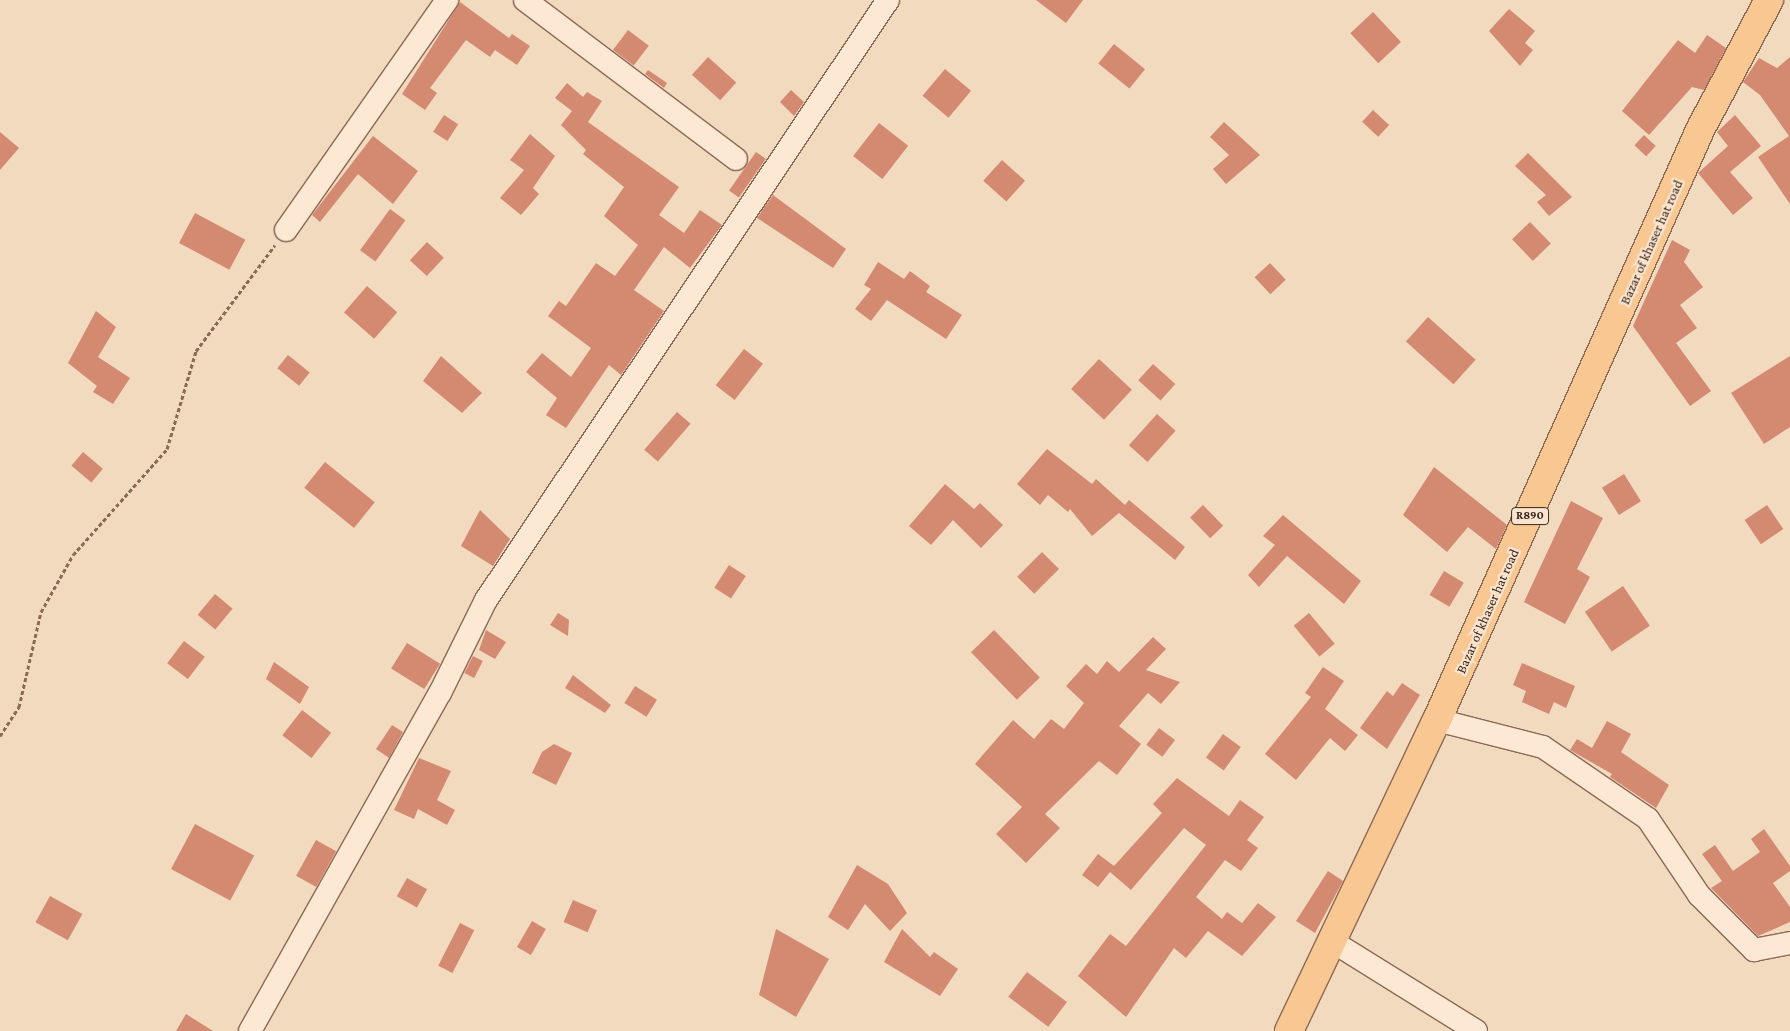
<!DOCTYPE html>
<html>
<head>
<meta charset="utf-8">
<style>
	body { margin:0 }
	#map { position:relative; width:1790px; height:1031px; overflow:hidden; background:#f2dabf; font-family:"Crimson Pro",serif }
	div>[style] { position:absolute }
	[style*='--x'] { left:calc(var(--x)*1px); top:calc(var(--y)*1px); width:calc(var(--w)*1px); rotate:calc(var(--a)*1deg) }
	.building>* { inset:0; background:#d48971; transform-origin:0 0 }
	.path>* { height:3px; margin-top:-1.5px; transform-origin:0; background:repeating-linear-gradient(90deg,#8c6955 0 4px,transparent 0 6.5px) }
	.roads { filter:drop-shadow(1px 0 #8c6955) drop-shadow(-1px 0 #8c6955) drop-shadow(0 1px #8c6955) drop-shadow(0 -1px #8c6955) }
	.minor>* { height:22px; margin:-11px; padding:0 11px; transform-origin:11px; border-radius:11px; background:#fce8d3 }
	.major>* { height:28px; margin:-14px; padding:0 14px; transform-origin:14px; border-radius:14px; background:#f9c792 }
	span { translate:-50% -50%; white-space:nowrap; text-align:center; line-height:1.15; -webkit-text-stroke:4.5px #f9e5cf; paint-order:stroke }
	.shield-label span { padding:1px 4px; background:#f9e5cf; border:1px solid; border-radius:4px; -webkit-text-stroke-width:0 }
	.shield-label { font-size:12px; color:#3a251b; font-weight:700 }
	.street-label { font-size:14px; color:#3a251b }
</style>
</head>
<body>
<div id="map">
	<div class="building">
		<i style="clip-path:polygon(1036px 0,1083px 0,1066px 23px)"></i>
		<i style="clip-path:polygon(460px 2px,509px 38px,512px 34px,530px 46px,517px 65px,495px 50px,490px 57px,466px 40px,430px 88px,437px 93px,425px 110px,402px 94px)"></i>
		<i style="clip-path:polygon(1509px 9px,1535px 31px,1525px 43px,1533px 50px,1520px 66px,1489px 31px)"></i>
		<i style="left:1373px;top:12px;width:41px;height:31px;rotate:47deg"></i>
		<i style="left:628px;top:30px;width:26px;height:25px;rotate:37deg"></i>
		<i style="clip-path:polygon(1707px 35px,1726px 48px,1704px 90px,1692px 87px,1649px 135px,1622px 111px,1678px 40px,1695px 53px)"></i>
		<i style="left:1114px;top:44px;width:40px;height:25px;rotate:39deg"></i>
		<i style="left:708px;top:57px;width:38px;height:24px;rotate:42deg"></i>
		<i style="clip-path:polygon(1790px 57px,1790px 204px,1758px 157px,1789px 136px,1760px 95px,1743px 82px,1759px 58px,1777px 68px)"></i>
		<i style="left:945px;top:69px;width:34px;height:35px;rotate:40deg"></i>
		<i style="clip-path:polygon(648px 70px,667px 83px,664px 88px,645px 74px)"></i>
		<i style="clip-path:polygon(567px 83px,583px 97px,587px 92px,602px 101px,588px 122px,679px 187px,659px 215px,684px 233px,700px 210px,722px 225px,690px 268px,664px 247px,634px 290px,664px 311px,621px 375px,609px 365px,566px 428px,546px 415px,557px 398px,526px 372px,542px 353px,571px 377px,591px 348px,548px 316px,559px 301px,566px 306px,596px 263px,615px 276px,638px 245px,604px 216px,624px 187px,583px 154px,586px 150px,561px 125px,572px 111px,555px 98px)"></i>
		<i style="clip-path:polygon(791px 90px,804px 102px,794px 116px,780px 102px)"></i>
		<i style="left:1373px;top:110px;width:22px;height:16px;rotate:43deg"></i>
		<i style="left:444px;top:115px;width:17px;height:20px;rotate:33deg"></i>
		<i style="clip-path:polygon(1735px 115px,1761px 146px,1730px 172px,1753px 198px,1733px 215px,1698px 173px,1728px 146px,1717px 132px)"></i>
		<i style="clip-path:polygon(1224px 122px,1260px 155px,1226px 184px,1213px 169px,1229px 155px,1210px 137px)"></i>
		<i style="left:879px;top:123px;width:37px;height:42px;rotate:38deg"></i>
		<i style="clip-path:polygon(0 132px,19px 148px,0 170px)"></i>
		<i style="clip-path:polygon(530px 134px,555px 156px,533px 188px,539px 194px,521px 215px,500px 198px,524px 170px,510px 160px)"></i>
		<i style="left:1644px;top:135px;width:16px;height:14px;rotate:43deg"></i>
		<i style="clip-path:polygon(373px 136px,418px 171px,393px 204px,358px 174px,320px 222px,312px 215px)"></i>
		<i style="left:756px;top:152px;width:12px;height:47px;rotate:35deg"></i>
		<i style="clip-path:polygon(1528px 153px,1572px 197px,1549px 216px,1537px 202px,1546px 195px,1515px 166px)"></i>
		<i style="left:1002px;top:160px;width:31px;height:28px;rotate:42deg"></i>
		<i style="clip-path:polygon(773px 195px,846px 249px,833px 268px,757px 218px)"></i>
		<i style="left:390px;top:209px;width:19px;height:51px;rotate:36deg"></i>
		<i style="left:195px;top:213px;width:57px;height:34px;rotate:28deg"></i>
		<i style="left:1530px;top:222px;width:30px;height:25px;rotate:46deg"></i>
		<i style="clip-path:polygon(1672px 240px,1690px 250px,1684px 262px,1703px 287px,1680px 305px,1697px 328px,1676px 343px,1711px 391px,1690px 406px,1633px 326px)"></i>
		<i style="left:427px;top:242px;width:23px;height:25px;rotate:43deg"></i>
		<i style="clip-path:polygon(878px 262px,904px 279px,910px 271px,930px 286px,926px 292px,962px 315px,946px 339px,887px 300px,871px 321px,855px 309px,871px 289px,864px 285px)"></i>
		<i style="left:1270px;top:263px;width:23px;height:21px;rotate:47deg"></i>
		<i style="left:367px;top:286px;width:40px;height:35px;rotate:41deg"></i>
		<i style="clip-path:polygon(96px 311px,116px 327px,98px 357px,130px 378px,113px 404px,93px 392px,97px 386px,68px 363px)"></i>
		<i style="left:1428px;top:317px;width:64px;height:33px;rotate:42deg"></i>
		<i style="left:744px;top:349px;width:24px;height:46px;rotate:38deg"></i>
		<i style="left:288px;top:355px;width:28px;height:17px;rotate:39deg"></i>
		<i style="clip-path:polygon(441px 356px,482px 393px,462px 413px,423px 381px)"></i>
		<i style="clip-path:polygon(1790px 356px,1790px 427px,1764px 444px,1731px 393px)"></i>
		<i style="left:1099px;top:359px;width:45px;height:41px;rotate:43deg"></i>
		<i style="left:1153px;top:364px;width:30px;height:22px;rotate:42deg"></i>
		<i style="left:677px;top:412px;width:18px;height:50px;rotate:41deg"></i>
		<i style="left:1157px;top:414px;width:25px;height:42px;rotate:42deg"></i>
		<i style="clip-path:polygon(1047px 449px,1092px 484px,1096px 479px,1125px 505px,1129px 500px,1185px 547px,1175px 560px,1119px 513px,1092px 536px,1070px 509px,1068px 512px,1048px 495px,1040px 505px,1017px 484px)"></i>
		<i style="left:83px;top:452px;width:26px;height:18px;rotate:40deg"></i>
		<i style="left:325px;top:462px;width:64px;height:33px;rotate:39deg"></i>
		<i style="clip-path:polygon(1434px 467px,1507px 525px,1496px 549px,1468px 527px,1447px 552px,1403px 515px)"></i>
		<i style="left:1624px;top:474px;width:32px;height:26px;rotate:58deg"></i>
		<i style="clip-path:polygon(945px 484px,974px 509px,980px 503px,1003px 525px,981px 548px,953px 520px,931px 545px,909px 526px)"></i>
		<i style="clip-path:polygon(1571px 501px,1603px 518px,1577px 569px,1590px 577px,1565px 624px,1524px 602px)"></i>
		<i style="left:1203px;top:505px;width:29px;height:18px;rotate:46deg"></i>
		<i style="left:1767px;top:505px;width:29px;height:27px;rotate:56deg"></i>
		<i style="clip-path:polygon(480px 510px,510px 539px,493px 566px,461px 546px)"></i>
		<i style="clip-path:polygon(1283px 515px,1361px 581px,1344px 604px,1287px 556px,1259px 587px,1248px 575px,1275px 545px,1263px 536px)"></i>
		<i style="left:1042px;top:552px;width:24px;height:35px;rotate:45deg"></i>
		<i style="left:729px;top:565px;width:20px;height:27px;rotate:33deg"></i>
		<i style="left:1444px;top:571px;width:23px;height:28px;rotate:31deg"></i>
		<i style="left:1623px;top:586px;width:48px;height:46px;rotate:56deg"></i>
		<i style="left:215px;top:594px;width:23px;height:27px;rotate:40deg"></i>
		<i style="clip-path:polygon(558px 613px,569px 620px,568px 636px,550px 625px)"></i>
		<i style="left:1309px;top:613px;width:40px;height:20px;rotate:50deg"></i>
		<i style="clip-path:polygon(486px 630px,506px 642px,495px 659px,479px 650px)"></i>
		<i style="left:994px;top:630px;width:66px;height:32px;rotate:46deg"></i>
		<i style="clip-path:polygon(1153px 637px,1166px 649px,1146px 670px,1180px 682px,1161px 704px,1148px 693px,1119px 726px,1141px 744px,1117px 775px,1099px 761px,1045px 814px,1060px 828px,1026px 863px,996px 834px,1022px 807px,975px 764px,1013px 720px,1034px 739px,1051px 719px,1064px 729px,1084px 703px,1066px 686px,1086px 664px,1097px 674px,1107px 661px,1119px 672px)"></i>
		<i style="left:184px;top:641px;width:26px;height:28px;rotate:37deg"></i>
		<i style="left:407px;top:643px;width:39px;height:30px;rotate:32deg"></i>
		<i style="left:473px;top:656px;width:11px;height:19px;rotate:27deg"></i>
		<i style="clip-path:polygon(274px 662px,309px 687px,300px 704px,266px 679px)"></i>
		<i style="clip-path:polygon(1522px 663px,1575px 686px,1566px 708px,1554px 702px,1549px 714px,1522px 702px,1526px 691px,1513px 685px)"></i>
		<i style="clip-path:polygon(1323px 667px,1344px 681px,1325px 709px,1358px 735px,1345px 751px,1330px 738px,1296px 780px,1265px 754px,1311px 697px,1305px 693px)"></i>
		<i style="clip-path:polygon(573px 675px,611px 705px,605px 713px,565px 688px)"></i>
		<i style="clip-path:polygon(1402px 683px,1420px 695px,1387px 749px,1360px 728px,1387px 691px,1393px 696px)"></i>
		<i style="left:635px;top:686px;width:26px;height:20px;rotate:32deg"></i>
		<i style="left:302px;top:710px;width:37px;height:32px;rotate:38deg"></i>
		<i style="clip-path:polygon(1607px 721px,1631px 734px,1621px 752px,1669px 785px,1656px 808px,1610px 777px,1612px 774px,1570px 750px,1577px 739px,1592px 748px)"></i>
		<i style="clip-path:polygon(392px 725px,403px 732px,389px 758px,376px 749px)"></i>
		<i style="left:1159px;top:728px;width:20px;height:21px;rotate:37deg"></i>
		<i style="left:1223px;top:734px;width:22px;height:29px;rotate:36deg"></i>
		<i style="clip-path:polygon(554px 744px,572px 753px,556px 785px,532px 773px,542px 752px)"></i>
		<i style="clip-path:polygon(419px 758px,451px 771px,437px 800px,455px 810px,447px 825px,418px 809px,414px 819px,394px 810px)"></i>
		<i style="clip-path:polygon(1177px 778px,1229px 816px,1240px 800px,1264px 817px,1247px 840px,1258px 848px,1241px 871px,1225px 860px,1196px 897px,1222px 919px,1227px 912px,1242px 923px,1258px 903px,1276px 917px,1242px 956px,1208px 931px,1186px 958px,1174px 948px,1126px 1017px,1078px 976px,1110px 934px,1126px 946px,1206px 845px,1184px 828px,1131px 890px,1110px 872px,1098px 887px,1082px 875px,1098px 854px,1114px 866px,1162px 813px,1153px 804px)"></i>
		<i style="left:195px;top:824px;width:67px;height:51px;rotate:28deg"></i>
		<i style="clip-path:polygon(1764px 829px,1790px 866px,1790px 871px,1773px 883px,1790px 907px,1790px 922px,1758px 936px,1711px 888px,1722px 881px,1702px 854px,1715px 845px,1733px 871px,1760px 852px,1751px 839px)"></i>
		<i style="left:316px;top:840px;width:23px;height:41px;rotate:29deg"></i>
		<i style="clip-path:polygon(857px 865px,888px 884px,907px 913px,890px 931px,865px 904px,848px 930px,828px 917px)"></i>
		<i style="clip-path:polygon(1328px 871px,1343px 881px,1315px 933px,1296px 921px)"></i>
		<i style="left:407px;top:878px;width:23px;height:21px;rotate:29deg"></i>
		<i style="left:50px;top:896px;width:37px;height:30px;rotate:29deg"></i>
		<i style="left:573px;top:900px;width:26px;height:24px;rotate:23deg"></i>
		<i style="left:532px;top:921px;width:16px;height:30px;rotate:30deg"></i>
		<i style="left:460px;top:923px;width:16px;height:48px;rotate:27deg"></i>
		<i style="clip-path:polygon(776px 929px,829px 959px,796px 1017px,759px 995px)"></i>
		<i style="clip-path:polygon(902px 929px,930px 957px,934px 952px,958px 969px,940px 996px,884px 962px)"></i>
		<i style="left:1027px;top:972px;width:50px;height:31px;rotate:37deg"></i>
		<i style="clip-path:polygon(186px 1014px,213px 1031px,176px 1031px)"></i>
	</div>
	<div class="path">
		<i style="--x:0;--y:736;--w:35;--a:-57"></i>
		<i style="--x:19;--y:707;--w:98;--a:-77"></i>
		<i style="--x:41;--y:612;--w:65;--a:-60.7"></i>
		<i style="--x:73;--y:555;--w:142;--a:-48.4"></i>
		<i style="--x:167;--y:449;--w:102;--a:-73.5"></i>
		<i style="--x:196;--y:351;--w:132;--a:-53.3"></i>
	</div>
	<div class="roads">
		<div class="minor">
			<i style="--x:525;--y:0;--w:264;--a:37"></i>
			<i style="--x:286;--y:230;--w:281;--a:-55"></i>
			<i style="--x:1437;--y:720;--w:109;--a:14.3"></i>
			<i style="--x:1543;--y:747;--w:127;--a:34.4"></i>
			<i style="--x:1648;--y:819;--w:92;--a:56.1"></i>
			<i style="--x:1699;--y:895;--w:78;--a:45"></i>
			<i style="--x:1754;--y:950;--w:37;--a:-11"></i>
			<i style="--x:1330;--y:940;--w:172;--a:31.9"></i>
			<i style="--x:250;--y:1031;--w:388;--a:-60.7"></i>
			<i style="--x:440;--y:693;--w:104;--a:-63.7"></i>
			<i style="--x:486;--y:600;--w:722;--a:-56.18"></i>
		</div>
		<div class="major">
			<i style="--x:1289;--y:1031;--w:344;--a:-64.6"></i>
			<i style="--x:1437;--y:720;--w:648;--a:-65.97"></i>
			<i style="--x:1701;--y:128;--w:145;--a:-62"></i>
		</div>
	</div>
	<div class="shield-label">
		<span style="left:1530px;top:516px">R890</span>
	</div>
	<div class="street-label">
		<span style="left:1651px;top:242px;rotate:-66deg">Bazar of khaser hat road</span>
		<span style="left:1487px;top:611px;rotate:-66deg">Bazar of khaser hat road</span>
	</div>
</div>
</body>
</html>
